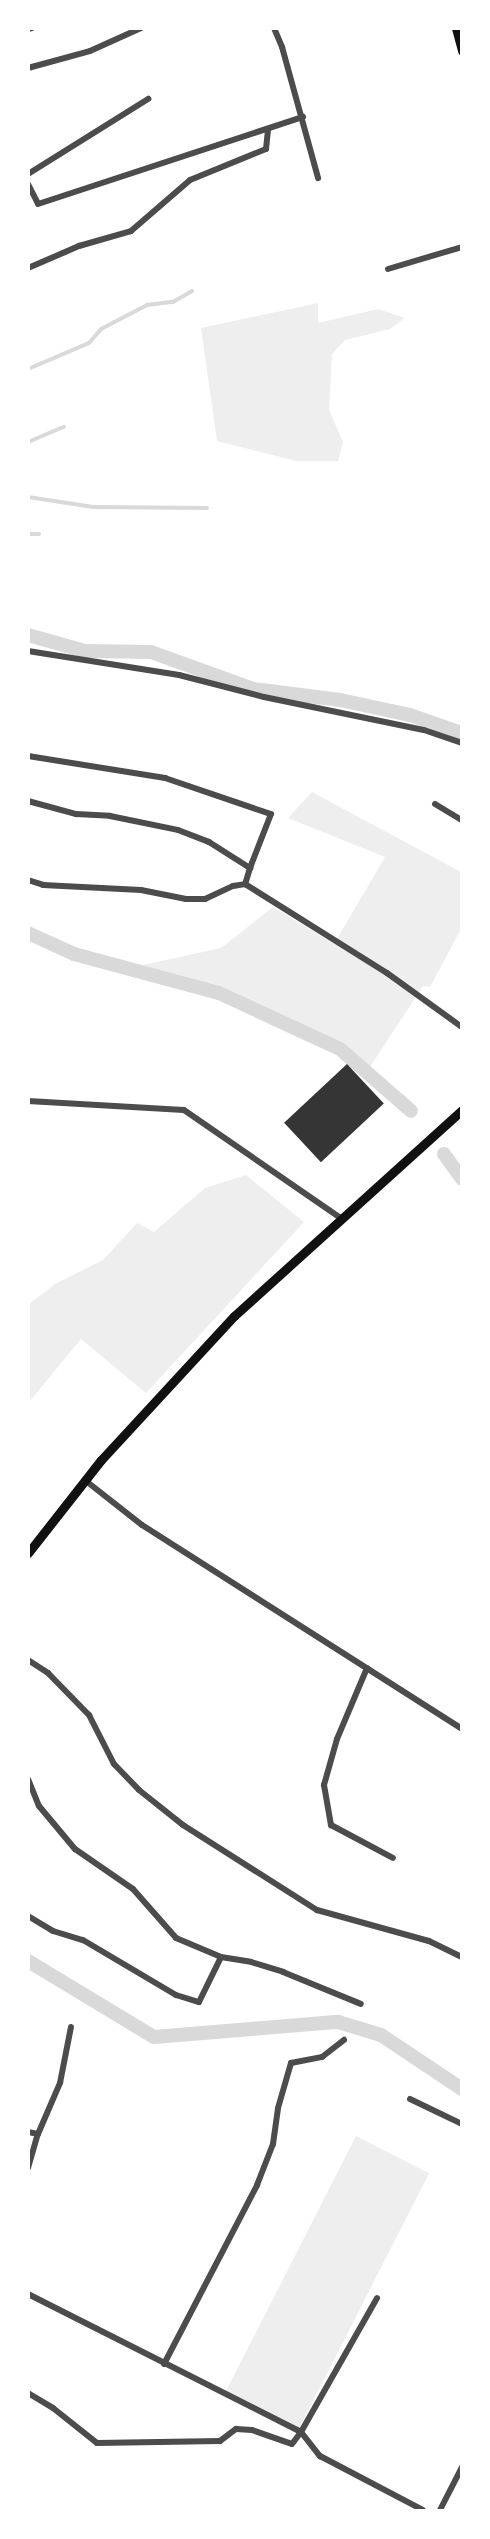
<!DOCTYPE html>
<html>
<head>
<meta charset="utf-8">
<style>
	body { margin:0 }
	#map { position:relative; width:490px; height:2539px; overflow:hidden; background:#fff; font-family:"PT Sans Narrow",sans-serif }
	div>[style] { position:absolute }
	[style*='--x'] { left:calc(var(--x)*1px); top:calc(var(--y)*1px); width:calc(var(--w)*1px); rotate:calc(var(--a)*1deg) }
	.green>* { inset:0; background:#eee; transform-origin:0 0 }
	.stream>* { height:4px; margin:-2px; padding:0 2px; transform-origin:2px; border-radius:2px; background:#d9d9d9 }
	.canal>* { height:14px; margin:-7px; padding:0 7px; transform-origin:7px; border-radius:7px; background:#d9d9d9 }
	.building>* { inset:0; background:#353535; transform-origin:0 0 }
	.minor>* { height:6px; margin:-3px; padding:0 3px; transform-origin:3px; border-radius:3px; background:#4c4c4c }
	.primary>* { height:9px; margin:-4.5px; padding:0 4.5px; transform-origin:4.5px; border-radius:4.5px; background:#111 }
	span { translate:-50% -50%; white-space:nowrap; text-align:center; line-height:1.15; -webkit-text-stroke:4.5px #fff; paint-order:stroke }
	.frame { position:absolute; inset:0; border:30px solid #fff; pointer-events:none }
</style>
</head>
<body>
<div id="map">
	<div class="green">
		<i style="clip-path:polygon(318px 303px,318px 323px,378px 309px,405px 318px,390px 329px,345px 340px,332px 354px,329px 410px,343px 442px,338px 461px,296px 461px,217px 441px,201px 328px)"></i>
		<i style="clip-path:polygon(312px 792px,461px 872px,461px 929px,430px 987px,423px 986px,366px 1073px,344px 1055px,143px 965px,221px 948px,273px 907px,334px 944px,385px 857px,288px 818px)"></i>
		<i style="clip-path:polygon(246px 1175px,304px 1222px,146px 1393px,81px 1339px,29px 1402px,29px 1304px,55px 1284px,103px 1260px,137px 1223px,154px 1232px,205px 1188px)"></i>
		<i style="left:356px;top:2136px;width:82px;height:292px;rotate:27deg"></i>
	</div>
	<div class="stream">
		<i style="--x:28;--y:369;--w:66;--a:-23.1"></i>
		<i style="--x:89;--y:343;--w:18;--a:-49"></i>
		<i style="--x:101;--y:329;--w:52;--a:-27.6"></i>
		<i style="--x:147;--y:305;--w:26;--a:-7"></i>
		<i style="--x:173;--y:302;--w:22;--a:-30"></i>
		<i style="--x:28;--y:442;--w:39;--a:-23"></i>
		<i style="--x:28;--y:497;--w:66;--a:8.7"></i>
		<i style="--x:93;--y:507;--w:114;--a:0.5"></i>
		<i style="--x:28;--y:534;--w:11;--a:0"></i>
	</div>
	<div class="canal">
		<i style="--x:28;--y:635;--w:59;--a:15.7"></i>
		<i style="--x:85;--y:651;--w:66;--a:0.9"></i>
		<i style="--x:151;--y:652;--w:109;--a:19.9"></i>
		<i style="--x:253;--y:689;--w:88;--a:7.2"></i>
		<i style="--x:340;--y:700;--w:72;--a:12.1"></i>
		<i style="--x:410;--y:715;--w:55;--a:19.1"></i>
		<i style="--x:28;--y:933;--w:51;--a:24.5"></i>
		<i style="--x:74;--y:954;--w:150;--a:15.1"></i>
		<i style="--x:219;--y:993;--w:133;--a:24.8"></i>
		<i style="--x:340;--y:1049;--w:94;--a:41.1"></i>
		<i style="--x:444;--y:1154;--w:31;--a:54"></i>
		<i style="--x:28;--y:1961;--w:147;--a:31.1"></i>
		<i style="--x:154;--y:2037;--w:185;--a:-4.7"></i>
		<i style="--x:338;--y:2022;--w:45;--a:16.8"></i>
		<i style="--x:381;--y:2035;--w:97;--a:33.7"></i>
	</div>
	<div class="building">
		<i style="left:347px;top:1064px;width:54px;height:86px;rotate:47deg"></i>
	</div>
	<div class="minor">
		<i style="--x:274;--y:28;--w:21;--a:67"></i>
		<i style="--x:282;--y:47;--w:136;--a:74.6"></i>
		<i style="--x:28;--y:29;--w:4;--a:-14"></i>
		<i style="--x:28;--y:68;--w:64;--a:-15.3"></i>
		<i style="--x:90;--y:51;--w:56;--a:-24.3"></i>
		<i style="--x:28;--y:174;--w:142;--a:-32"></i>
		<i style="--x:28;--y:184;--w:22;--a:63"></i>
		<i style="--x:38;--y:204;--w:279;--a:-18.2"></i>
		<i style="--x:28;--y:268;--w:56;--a:-23.3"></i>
		<i style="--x:79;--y:246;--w:54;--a:-16.1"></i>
		<i style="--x:131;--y:231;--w:78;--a:-40.8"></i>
		<i style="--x:190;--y:180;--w:82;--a:-22.2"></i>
		<i style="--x:266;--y:149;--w:20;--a:-84"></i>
		<i style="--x:388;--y:269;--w:77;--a:-16.6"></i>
		<i style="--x:28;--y:651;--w:153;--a:9"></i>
		<i style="--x:179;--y:675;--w:88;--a:14.5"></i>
		<i style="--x:264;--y:697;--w:163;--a:11.7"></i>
		<i style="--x:424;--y:730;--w:40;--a:18.9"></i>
		<i style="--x:28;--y:756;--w:139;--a:9.1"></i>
		<i style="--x:165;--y:778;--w:112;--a:18.8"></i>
		<i style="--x:271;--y:814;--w:58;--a:111.3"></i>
		<i style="--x:28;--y:801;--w:50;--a:15.2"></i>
		<i style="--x:76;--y:814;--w:34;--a:3"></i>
		<i style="--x:110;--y:816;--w:69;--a:11.6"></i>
		<i style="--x:178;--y:830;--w:33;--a:21"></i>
		<i style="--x:209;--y:842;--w:49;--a:32.4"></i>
		<i style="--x:250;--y:868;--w:17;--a:107"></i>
		<i style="--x:435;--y:804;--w:31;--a:31"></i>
		<i style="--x:28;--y:880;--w:16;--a:18"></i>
		<i style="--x:43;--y:885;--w:98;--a:2.9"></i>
		<i style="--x:141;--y:890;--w:46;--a:11.3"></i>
		<i style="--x:186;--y:899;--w:19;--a:0"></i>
		<i style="--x:205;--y:899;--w:31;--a:-25"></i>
		<i style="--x:233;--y:886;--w:12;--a:-9"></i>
		<i style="--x:245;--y:884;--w:168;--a:32.1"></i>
		<i style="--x:387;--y:973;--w:92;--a:35.8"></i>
		<i style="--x:28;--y:1101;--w:156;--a:3.3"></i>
		<i style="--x:184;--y:1110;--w:192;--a:34.6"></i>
		<i style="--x:86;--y:1481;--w:71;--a:38.2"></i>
		<i style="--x:142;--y:1525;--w:379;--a:32.5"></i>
		<i style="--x:28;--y:1660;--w:24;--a:33"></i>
		<i style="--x:48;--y:1673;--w:59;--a:45.7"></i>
		<i style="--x:89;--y:1715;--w:55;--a:63"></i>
		<i style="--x:114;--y:1764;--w:36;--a:46"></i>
		<i style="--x:139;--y:1790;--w:56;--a:38.5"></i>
		<i style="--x:183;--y:1825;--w:159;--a:32.4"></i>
		<i style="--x:317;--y:1910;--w:116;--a:15.5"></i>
		<i style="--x:429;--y:1941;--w:37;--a:26"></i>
		<i style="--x:367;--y:1668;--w:77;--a:112.9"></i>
		<i style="--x:337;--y:1739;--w:48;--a:105.8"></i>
		<i style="--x:324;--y:1785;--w:41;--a:80.1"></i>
		<i style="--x:331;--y:1825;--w:70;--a:28"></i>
		<i style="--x:28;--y:1779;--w:29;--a:68"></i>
		<i style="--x:39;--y:1806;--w:56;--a:50.1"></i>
		<i style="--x:75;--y:1849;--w:70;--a:34.6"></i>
		<i style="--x:133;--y:1889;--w:65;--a:48.7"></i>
		<i style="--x:176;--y:1938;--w:49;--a:22.9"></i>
		<i style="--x:28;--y:1916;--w:29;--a:31"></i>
		<i style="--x:53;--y:1931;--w:31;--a:17"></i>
		<i style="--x:83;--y:1940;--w:108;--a:30.6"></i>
		<i style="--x:176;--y:1995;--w:24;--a:17"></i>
		<i style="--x:199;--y:2002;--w:50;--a:-63.9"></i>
		<i style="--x:221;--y:1957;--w:30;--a:9"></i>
		<i style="--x:251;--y:1962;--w:34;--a:17"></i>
		<i style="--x:283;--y:1972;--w:84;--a:22.3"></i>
		<i style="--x:410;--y:2099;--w:58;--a:25.7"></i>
		<i style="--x:28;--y:2132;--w:10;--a:11"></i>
		<i style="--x:28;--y:2168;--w:35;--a:-74"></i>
		<i style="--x:38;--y:2134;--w:56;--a:-66.7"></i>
		<i style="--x:60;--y:2083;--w:57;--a:-78.9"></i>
		<i style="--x:28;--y:2294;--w:306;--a:26.8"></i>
		<i style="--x:301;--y:2432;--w:154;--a:-60.4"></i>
		<i style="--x:164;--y:2364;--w:202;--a:-62.5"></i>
		<i style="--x:257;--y:2185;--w:44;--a:-68.7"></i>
		<i style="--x:273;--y:2144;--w:36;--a:-82"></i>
		<i style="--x:278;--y:2108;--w:47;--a:-73.9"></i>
		<i style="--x:291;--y:2063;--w:32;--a:-11"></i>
		<i style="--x:322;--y:2057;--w:28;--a:-38"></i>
		<i style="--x:28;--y:2393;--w:29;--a:31"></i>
		<i style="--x:53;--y:2408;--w:56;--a:38.5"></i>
		<i style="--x:97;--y:2443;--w:123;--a:-0.9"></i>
		<i style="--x:220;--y:2441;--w:20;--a:-37"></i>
		<i style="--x:236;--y:2429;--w:16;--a:4"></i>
		<i style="--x:252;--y:2430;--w:42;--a:19.3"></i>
		<i style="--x:292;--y:2444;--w:15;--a:-53"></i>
		<i style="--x:301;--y:2432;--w:31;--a:52"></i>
		<i style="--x:320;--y:2456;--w:116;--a:27.7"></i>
		<i style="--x:440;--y:2510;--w:48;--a:-62.9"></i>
	</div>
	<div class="primary">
		<i style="--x:456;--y:28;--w:24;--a:75"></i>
		<i style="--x:28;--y:1553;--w:118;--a:-51.9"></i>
		<i style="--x:101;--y:1460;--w:196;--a:-47.3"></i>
		<i style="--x:234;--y:1316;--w:307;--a:-42.1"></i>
	</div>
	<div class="frame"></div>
</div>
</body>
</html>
